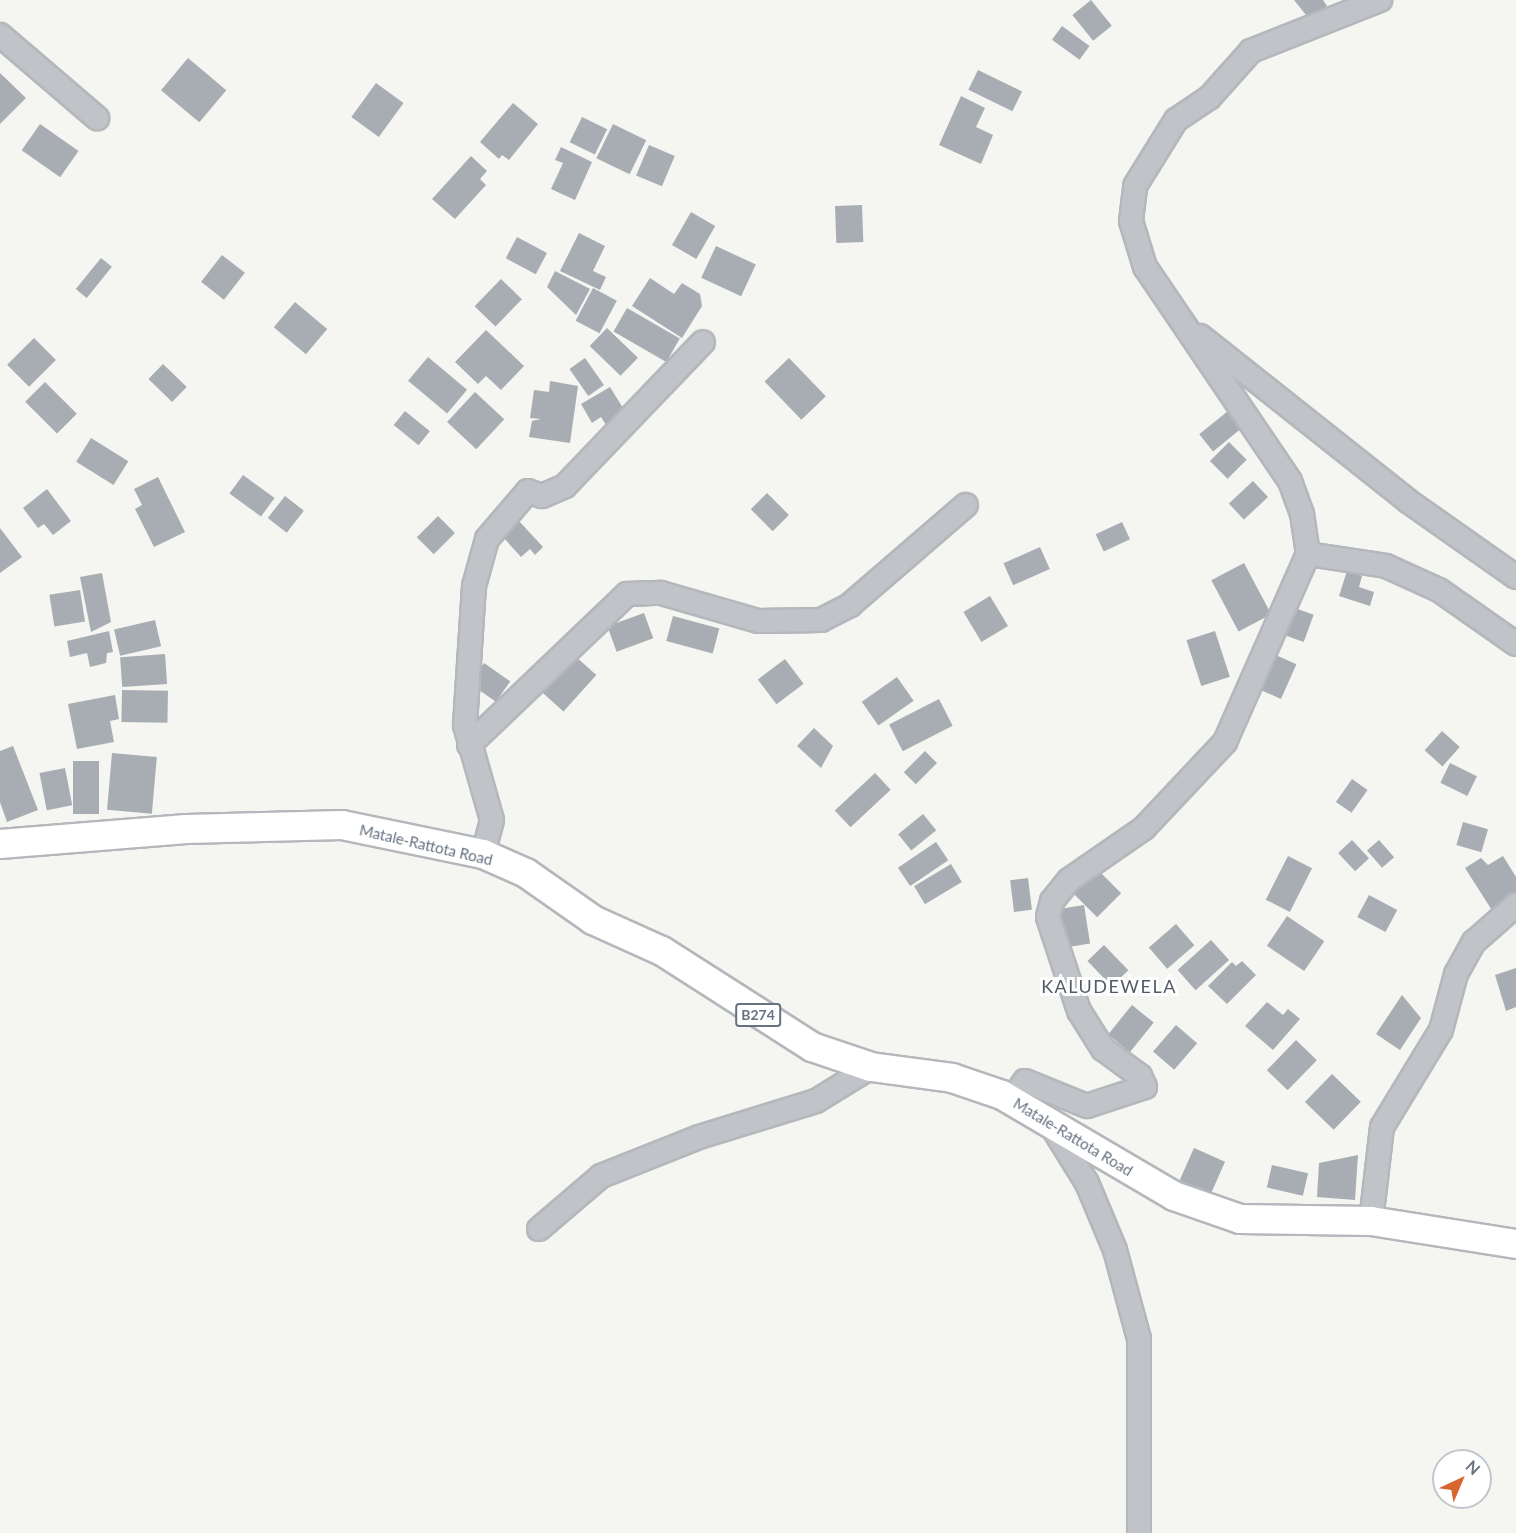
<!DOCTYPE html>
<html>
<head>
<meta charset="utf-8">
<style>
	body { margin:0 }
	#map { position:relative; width:1516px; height:1533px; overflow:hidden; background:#f5f5f1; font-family:Lato,sans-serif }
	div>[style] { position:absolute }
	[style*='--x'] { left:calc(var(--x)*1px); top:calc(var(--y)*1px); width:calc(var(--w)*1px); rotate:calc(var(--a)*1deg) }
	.building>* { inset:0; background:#a7adb3; transform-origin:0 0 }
	.roads { filter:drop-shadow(2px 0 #b4b7bb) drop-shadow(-2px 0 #b4b7bb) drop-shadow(0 2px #b4b7bb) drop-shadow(0 -2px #b4b7bb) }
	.minor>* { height:22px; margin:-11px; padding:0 11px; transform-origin:11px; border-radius:11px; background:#c0c3c7 }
	.major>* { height:28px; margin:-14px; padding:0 14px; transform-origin:14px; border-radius:14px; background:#fff }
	span { translate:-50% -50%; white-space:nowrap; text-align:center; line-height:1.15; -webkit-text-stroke:6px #fff; paint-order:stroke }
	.shield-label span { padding:2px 4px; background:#fff; border:2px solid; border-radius:4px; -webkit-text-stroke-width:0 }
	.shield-label { font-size:14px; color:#667281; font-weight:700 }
	.street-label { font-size:15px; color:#667281 }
	.quarter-label { font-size:18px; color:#535c66; letter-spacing:1.5px }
	.north { position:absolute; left:1432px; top:1449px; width:60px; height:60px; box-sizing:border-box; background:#fff; border:2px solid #c2c7cd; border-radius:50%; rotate:44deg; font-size:16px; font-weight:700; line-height:24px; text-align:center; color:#667281 }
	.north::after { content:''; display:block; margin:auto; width:21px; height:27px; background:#d7652f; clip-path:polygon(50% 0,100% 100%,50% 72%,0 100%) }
</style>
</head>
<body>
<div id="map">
	<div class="building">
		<i style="left:1091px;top:0;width:33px;height:24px;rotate:51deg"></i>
		<i style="clip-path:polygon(1294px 0,1323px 0,1327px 6px,1310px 20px)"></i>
		<i style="left:1062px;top:26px;width:34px;height:17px;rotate:36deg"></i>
		<i style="left:188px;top:58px;width:50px;height:42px;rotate:40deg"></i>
		<i style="left:978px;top:70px;width:49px;height:22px;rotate:26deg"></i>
		<i style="clip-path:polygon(0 73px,26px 98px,0 124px)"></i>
		<i style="left:376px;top:83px;width:34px;height:42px;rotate:36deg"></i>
		<i style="clip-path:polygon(961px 96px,985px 108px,976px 127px,993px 135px,981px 164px,939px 145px)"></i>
		<i style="clip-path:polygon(513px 103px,538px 124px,509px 160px,502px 155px,499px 159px,480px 142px)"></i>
		<i style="left:582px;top:117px;width:28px;height:28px;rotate:26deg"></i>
		<i style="left:40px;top:124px;width:47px;height:32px;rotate:35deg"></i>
		<i style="left:613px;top:124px;width:37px;height:38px;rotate:26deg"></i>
		<i style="left:649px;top:145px;width:28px;height:33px;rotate:23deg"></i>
		<i style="clip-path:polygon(561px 147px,592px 162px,575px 200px,551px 189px,563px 163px,555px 160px)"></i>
		<i style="clip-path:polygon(471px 156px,487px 171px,480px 179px,486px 185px,455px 219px,432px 199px)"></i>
		<i style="left:862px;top:205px;width:37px;height:27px;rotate:88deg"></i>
		<i style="left:691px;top:212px;width:28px;height:38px;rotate:30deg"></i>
		<i style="clip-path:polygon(579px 233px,605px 246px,593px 271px,606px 277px,600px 290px,560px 271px)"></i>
		<i style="left:517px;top:237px;width:34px;height:24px;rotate:28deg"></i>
		<i style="left:716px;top:246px;width:44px;height:35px;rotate:25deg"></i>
		<i style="left:222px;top:255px;width:29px;height:34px;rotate:38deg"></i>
		<i style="left:101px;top:258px;width:14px;height:40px;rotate:39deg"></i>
		<i style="clip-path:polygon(555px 271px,590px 289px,576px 315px,547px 287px)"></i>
		<i style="clip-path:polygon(650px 278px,674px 294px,682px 283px,700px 294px,702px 306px,682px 338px,632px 306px)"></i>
		<i style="left:501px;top:279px;width:29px;height:38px;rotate:44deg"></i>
		<i style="left:593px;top:288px;width:27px;height:37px;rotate:28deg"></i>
		<i style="left:295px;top:302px;width:42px;height:33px;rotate:40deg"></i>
		<i style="left:627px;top:308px;width:61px;height:27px;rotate:30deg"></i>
		<i style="left:607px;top:328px;width:43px;height:25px;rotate:44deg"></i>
		<i style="clip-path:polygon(486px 330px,524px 366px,501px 390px,486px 376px,478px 384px,455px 362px)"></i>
		<i style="left:34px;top:338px;width:31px;height:38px;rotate:45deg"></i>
		<i style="left:428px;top:357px;width:51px;height:31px;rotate:40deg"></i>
		<i style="left:585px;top:358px;width:33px;height:19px;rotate:55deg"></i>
		<i style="left:789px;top:358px;width:53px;height:34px;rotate:46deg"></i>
		<i style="left:163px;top:364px;width:33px;height:21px;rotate:44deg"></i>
		<i style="clip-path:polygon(550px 381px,578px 386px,570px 443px,529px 437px,532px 421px,541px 419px,530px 418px,534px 390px,549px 392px)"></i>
		<i style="left:45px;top:382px;width:45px;height:28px;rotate:45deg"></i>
		<i style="clip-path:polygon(610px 387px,628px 416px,608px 428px,601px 417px,592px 423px,581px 404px)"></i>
		<i style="left:475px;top:392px;width:40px;height:41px;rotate:43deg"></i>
		<i style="left:405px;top:411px;width:32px;height:18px;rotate:39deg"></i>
		<i style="left:1228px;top:411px;width:22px;height:37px;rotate:51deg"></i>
		<i style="left:91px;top:438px;width:44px;height:28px;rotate:32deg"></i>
		<i style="left:1229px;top:442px;width:25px;height:27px;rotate:45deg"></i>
		<i style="left:243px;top:475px;width:39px;height:23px;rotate:36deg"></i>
		<i style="clip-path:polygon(158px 477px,185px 532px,154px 547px,135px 509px,142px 505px,134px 489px)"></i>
		<i style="left:1253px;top:481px;width:22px;height:33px;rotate:47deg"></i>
		<i style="clip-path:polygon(47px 489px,71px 521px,53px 535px,44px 524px,38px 528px,23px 508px)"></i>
		<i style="left:767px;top:493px;width:31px;height:23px;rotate:45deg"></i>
		<i style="left:285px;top:496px;width:24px;height:28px;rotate:38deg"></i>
		<i style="left:438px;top:516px;width:24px;height:30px;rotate:45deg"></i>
		<i style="clip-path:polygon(519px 521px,543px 547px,535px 555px,530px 549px,521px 557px,502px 536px)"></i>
		<i style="left:1122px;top:522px;width:19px;height:29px;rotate:65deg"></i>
		<i style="clip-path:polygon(0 528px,22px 557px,0 573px)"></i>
		<i style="left:1040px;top:547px;width:24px;height:40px;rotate:66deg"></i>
		<i style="left:1244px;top:563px;width:58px;height:37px;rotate:62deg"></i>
		<i style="clip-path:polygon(1347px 571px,1362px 576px,1359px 587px,1374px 592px,1370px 606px,1339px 596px)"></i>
		<i style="clip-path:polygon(102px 573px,111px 622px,91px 632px,80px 577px)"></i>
		<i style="left:80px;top:590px;width:32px;height:31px;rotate:81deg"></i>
		<i style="left:990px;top:596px;width:35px;height:31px;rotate:59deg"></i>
		<i style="left:1292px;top:607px;width:23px;height:29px;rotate:20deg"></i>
		<i style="left:644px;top:613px;width:27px;height:39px;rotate:70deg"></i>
		<i style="left:673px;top:616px;width:48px;height:26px;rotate:15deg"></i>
		<i style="left:155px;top:620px;width:27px;height:42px;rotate:77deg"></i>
		<i style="clip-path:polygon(109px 631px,113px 652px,107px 653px,106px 663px,90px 667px,87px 653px,70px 657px,67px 641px)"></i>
		<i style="left:1215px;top:631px;width:48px;height:30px;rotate:72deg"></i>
		<i style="left:1269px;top:652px;width:30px;height:38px;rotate:24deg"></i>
		<i style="left:165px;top:654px;width:30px;height:45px;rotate:86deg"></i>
		<i style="left:574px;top:655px;width:30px;height:49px;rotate:42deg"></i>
		<i style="left:785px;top:659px;width:31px;height:34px;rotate:53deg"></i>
		<i style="left:484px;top:663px;width:32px;height:25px;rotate:35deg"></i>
		<i style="left:897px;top:677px;width:29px;height:43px;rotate:55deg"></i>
		<i style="left:122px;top:690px;width:46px;height:32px;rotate:1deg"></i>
		<i style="clip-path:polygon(115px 695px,119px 719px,110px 721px,114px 742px,77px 749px,68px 704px)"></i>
		<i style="left:939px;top:699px;width:30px;height:56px;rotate:63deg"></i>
		<i style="clip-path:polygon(814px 728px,833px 746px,821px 768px,797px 746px)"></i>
		<i style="left:1442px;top:731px;width:24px;height:26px;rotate:42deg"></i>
		<i style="clip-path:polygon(13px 746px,38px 810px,7px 822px,0 802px,0 751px)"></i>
		<i style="left:925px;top:751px;width:17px;height:30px;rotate:45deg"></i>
		<i style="left:112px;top:753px;width:45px;height:57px;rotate:5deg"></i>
		<i style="left:73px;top:761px;width:26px;height:53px"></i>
		<i style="left:1450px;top:763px;width:30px;height:22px;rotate:26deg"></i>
		<i style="left:65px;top:768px;width:38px;height:26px;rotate:79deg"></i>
		<i style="left:875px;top:773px;width:23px;height:55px;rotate:47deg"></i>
		<i style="left:1352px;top:779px;width:19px;height:28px;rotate:35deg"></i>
		<i style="left:923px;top:814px;width:21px;height:32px;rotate:51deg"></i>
		<i style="left:1463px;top:822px;width:26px;height:24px;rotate:16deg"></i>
		<i style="left:1352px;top:840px;width:25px;height:19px;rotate:47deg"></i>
		<i style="left:1379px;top:840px;width:23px;height:16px;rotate:49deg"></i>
		<i style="left:936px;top:842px;width:22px;height:46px;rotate:56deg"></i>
		<i style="left:1288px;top:856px;width:27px;height:49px;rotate:27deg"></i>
		<i style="clip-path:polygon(1503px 856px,1516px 877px,1516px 902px,1495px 915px,1465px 868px,1481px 858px,1488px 865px)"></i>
		<i style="left:951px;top:864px;width:21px;height:43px;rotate:59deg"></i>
		<i style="left:1095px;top:867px;width:37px;height:34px;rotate:45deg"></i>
		<i style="left:1028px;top:878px;width:32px;height:18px;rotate:83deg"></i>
		<i style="left:1369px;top:895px;width:32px;height:25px;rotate:28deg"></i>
		<i style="left:1084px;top:905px;width:39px;height:25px;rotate:81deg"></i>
		<i style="left:1287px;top:916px;width:45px;height:36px;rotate:34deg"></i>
		<i style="left:1176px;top:924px;width:28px;height:36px;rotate:49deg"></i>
		<i style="left:1211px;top:940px;width:27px;height:45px;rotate:48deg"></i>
		<i style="left:1104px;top:945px;width:35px;height:23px;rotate:46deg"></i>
		<i style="clip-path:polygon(1242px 961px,1256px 975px,1227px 1004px,1208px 986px,1232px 962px,1236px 966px)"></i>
		<i style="clip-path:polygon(1516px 968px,1516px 1007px,1506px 1011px,1495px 975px)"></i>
		<i style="clip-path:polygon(1402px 995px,1421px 1018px,1400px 1050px,1376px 1034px)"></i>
		<i style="clip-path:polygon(1267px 1002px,1283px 1015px,1288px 1009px,1300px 1019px,1273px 1050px,1245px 1026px)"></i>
		<i style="left:1132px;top:1005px;width:28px;height:38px;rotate:39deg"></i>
		<i style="left:1176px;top:1025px;width:28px;height:35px;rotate:41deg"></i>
		<i style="left:1296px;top:1040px;width:29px;height:42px;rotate:44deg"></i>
		<i style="left:1332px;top:1074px;width:40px;height:39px;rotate:44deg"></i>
		<i style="left:1194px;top:1148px;width:34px;height:36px;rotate:24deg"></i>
		<i style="clip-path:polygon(1358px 1155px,1355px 1200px,1317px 1197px,1319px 1163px)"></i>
		<i style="left:1272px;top:1165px;width:37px;height:23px;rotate:13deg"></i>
	</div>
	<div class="roads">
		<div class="minor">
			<i style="--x:0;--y:35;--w:128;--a:40.6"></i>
			<i style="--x:1200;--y:336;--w:265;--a:38.4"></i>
			<i style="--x:1408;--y:501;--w:132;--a:35.1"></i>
			<i style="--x:1308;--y:554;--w:79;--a:8.7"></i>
			<i style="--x:1386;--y:566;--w:58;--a:24.4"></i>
			<i style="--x:1439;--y:590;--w:94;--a:35"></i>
			<i style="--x:469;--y:745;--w:219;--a:-43.7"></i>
			<i style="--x:627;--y:594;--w:34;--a:-2"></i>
			<i style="--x:661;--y:593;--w:101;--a:16.1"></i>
			<i style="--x:758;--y:621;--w:63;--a:-0.9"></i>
			<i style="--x:821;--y:620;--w:33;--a:-27"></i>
			<i style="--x:850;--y:605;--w:153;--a:-40.8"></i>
			<i style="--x:483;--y:854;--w:35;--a:-75"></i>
			<i style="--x:492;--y:820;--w:99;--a:-105.9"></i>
			<i style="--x:465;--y:725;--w:139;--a:-86.3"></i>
			<i style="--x:474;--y:586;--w:49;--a:-74.5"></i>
			<i style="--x:487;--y:539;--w:63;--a:-49.5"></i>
			<i style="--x:528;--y:491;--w:15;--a:20"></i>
			<i style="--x:542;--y:496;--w:25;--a:-23"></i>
			<i style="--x:565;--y:486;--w:199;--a:-46.2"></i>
			<i style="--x:1012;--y:1100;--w:23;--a:-56"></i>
			<i style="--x:1025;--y:1081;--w:67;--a:22"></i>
			<i style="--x:1087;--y:1106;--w:61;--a:-18.1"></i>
			<i style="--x:1145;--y:1087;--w:12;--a:-114"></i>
			<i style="--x:1140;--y:1076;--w:46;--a:-143.9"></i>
			<i style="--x:1103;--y:1049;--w:45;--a:-122.3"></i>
			<i style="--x:1079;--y:1011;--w:99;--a:-108.3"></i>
			<i style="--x:1048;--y:917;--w:16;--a:-76"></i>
			<i style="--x:1052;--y:901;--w:27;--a:-51"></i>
			<i style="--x:1069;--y:880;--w:91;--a:-34.7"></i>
			<i style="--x:1144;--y:828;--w:118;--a:-46.7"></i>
			<i style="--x:1225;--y:742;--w:206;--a:-66.2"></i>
			<i style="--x:1308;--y:554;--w:40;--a:-98.5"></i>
			<i style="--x:1302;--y:514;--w:35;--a:-110"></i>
			<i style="--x:1290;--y:481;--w:258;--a:-124.1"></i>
			<i style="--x:1145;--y:267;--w:48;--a:-106.9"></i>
			<i style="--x:1131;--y:221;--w:35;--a:-83"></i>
			<i style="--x:1135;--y:186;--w:78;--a:-58.2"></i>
			<i style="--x:1176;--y:120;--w:40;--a:-34"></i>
			<i style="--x:1209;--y:98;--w:63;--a:-48.2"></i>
			<i style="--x:1251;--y:51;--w:139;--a:-21.6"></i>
			<i style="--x:1051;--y:1125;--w:68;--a:58.2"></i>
			<i style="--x:1087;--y:1183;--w:73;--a:67.3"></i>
			<i style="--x:1115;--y:1250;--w:92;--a:74.9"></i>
			<i style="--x:1139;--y:1339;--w:194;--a:90"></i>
			<i style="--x:1371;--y:1221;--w:95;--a:-83.3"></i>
			<i style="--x:1382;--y:1127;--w:114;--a:-58.7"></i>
			<i style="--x:1441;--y:1030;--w:58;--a:-75"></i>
			<i style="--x:1456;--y:974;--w:37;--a:-61"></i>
			<i style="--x:1474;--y:942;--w:56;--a:-41.4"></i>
			<i style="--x:539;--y:1229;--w:82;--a:-40.5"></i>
			<i style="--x:601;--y:1176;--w:105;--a:-21.7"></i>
			<i style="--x:699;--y:1137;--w:122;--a:-17.1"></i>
			<i style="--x:816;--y:1101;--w:65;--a:-31.7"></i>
		</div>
		<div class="major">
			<i style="--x:0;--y:844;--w:187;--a:-4.6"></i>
			<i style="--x:186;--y:829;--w:156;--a:-1.5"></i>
			<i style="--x:342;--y:825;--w:144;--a:11.6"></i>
			<i style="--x:483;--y:854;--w:47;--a:23.8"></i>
			<i style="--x:526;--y:873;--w:82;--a:35"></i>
			<i style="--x:593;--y:920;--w:76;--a:24.2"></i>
			<i style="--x:662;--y:951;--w:178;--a:32.6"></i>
			<i style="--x:812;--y:1047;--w:62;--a:18.7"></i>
			<i style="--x:871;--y:1067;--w:82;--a:7.7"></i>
			<i style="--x:952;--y:1078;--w:53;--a:18.8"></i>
			<i style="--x:1002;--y:1095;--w:199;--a:30.4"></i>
			<i style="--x:1174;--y:1196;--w:70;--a:19.2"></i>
			<i style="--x:1240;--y:1219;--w:131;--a:0.9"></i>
			<i style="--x:1371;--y:1221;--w:147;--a:9"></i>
		</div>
	</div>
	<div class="shield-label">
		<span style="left:758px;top:1015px">B274</span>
	</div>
	<div class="street-label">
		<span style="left:426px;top:845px;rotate:13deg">Matale-Rattota Road</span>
		<span style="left:1073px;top:1137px;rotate:31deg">Matale-Rattota Road</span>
	</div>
	<div class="quarter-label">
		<span style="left:1109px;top:986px">KALUDEWELA</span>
	</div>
	<div class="north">N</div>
</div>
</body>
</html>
